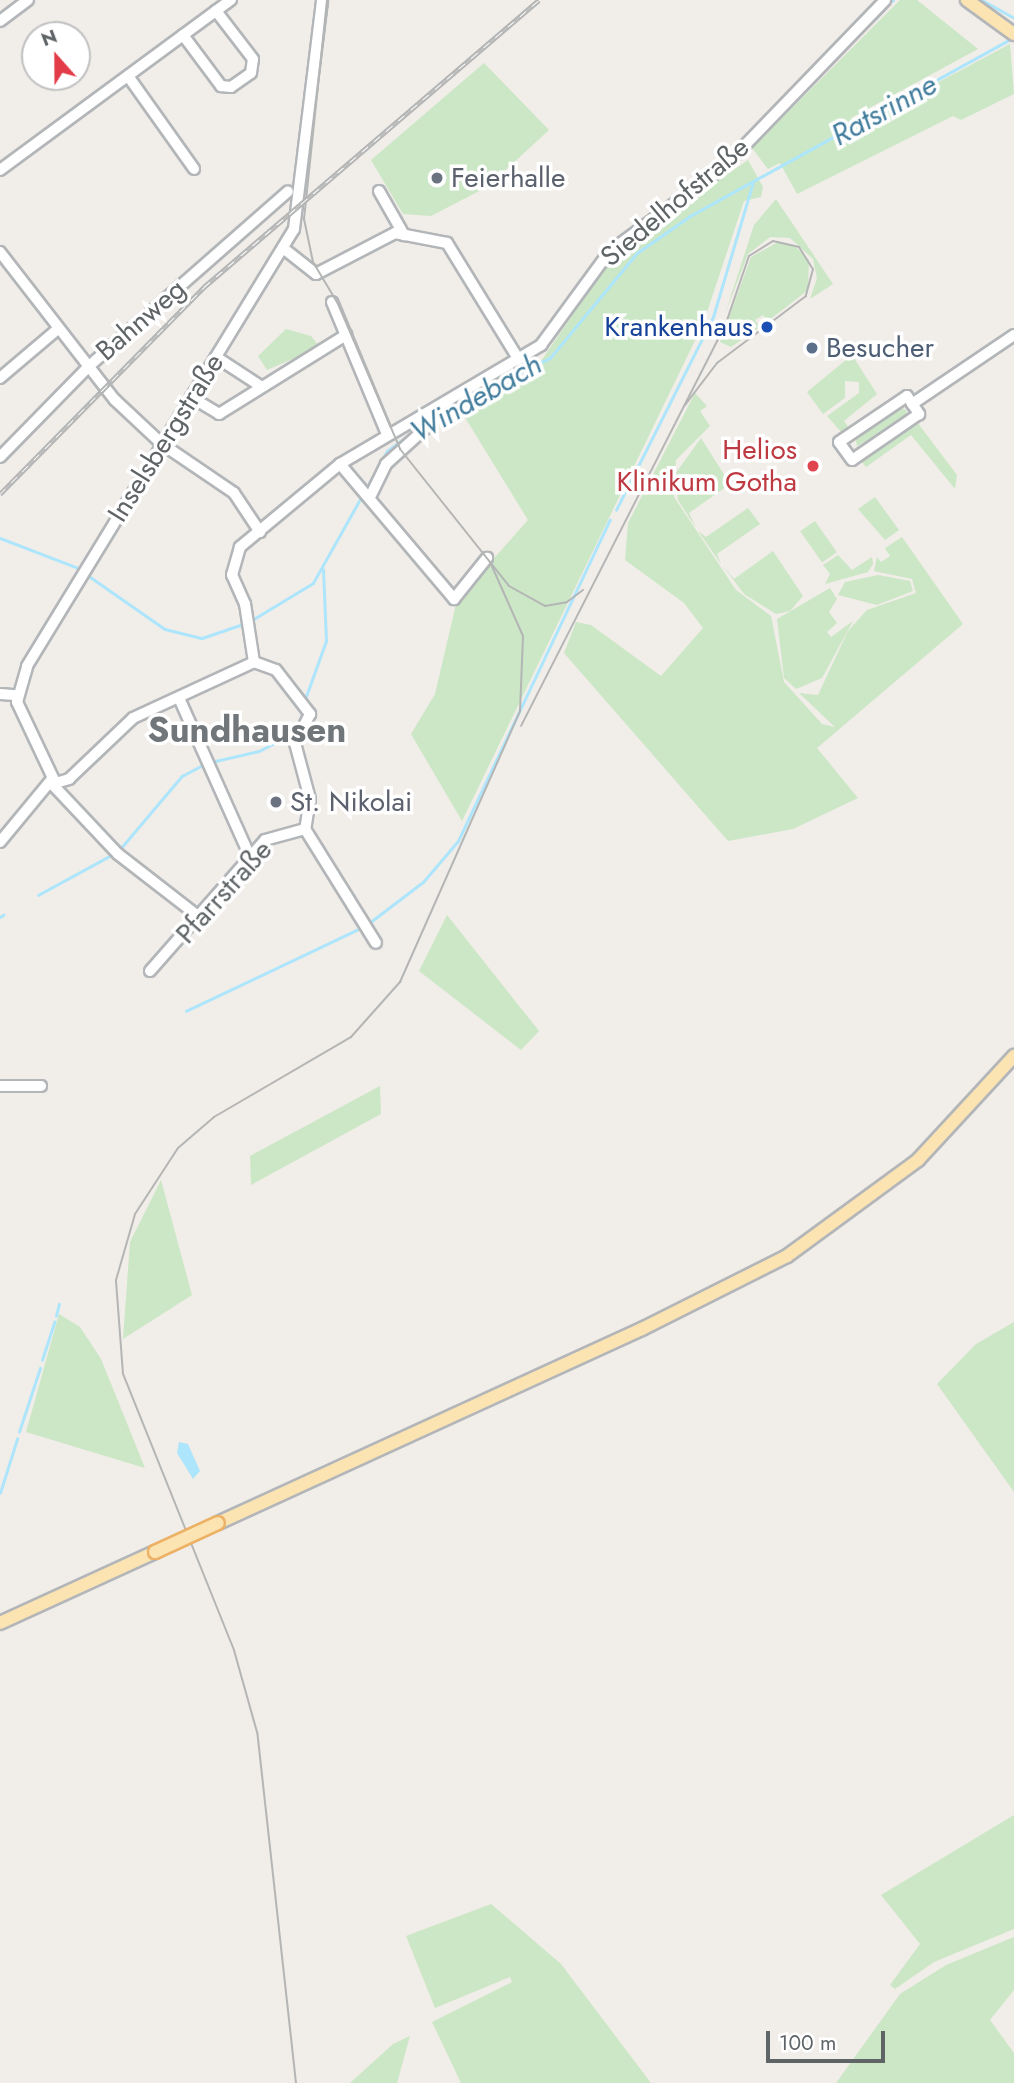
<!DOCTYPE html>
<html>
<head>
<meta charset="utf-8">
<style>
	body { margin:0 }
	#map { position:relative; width:1014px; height:2083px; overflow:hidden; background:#f1ede8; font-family:Jost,sans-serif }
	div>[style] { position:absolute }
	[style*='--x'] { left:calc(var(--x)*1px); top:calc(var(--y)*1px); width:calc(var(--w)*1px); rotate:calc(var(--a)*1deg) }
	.green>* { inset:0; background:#cbe7c6; transform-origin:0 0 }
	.water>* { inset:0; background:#ade6fc }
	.stream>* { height:2.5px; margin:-1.25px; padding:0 1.25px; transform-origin:1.25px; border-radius:1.25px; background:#ade6fc }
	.roads { filter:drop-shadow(2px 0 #b3b6b9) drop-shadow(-2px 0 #b3b6b9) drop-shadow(0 2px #b3b6b9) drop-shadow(0 -2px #b3b6b9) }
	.minor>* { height:10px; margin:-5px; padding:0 5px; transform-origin:5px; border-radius:5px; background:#fff }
	.major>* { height:12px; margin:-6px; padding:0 6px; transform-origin:6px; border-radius:6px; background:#fce4b2 }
	.tram>* { height:2px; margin:-1px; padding:0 1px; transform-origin:1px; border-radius:1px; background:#b4b5b5 }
	.rail>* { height:5px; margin-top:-2.5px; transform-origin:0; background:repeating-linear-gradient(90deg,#fff 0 8px,#b4b5b5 0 16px); box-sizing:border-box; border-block:2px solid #b4b5b5 }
	.bridges { filter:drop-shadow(2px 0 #ecb165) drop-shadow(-2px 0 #ecb165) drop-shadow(0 2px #ecb165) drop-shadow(0 -2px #ecb165) }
	.major-bridge>* { height:12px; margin:-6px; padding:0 6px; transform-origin:6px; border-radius:6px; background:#fce4b2 }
	.dots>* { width:19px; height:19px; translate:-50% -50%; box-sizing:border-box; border:4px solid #fff; border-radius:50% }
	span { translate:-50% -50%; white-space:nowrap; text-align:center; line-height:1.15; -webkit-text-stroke:7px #fff; paint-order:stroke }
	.worship-label { font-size:28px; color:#5b616d }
	.left { translate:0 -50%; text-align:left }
	.street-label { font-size:28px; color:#5f6467 }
	.transit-label { font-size:28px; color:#164399 }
	.right { translate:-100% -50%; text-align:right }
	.service-label { font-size:28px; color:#4e5e75 }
	.health-label { font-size:28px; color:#be3a42 }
	.water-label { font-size:30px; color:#427d9d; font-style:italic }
	.district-label { font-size:35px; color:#707679; font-weight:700 }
	.north { position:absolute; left:21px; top:21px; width:70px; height:70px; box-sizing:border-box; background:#fff; border:2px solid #bfc1c2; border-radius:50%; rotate:339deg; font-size:19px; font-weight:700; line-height:28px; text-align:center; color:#5f6467 }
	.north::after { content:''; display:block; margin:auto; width:24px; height:32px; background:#e33c49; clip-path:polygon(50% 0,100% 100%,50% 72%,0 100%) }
	.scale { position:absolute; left:766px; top:2031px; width:119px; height:32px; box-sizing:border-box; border:4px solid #5f6467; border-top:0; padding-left:9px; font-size:21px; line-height:24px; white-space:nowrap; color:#5f6467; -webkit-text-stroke:5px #fff; paint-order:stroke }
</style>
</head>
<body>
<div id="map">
	<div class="green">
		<i style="clip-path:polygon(900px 0,917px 0,978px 49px,851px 118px,860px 124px,1010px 44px,1014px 94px,961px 120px,953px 116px,797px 194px,780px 163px,768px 169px,752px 148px)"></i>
		<i style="clip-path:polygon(484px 63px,549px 130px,487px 187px,431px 216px,403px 214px,371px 160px)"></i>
		<i style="clip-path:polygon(748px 160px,763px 187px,761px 197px,744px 201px,703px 324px,462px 821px,411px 734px,435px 694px,457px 600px,528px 520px,461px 411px,530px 377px,617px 250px)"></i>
		<i style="clip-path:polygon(776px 199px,833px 284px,810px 299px,817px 278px,813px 259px,790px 238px,770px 237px,748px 254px,725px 314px,754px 225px)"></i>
		<i style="clip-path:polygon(778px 242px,795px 246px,809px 260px,808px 290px,768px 321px,763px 315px,755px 320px,760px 327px,731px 347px,720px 342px,751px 257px)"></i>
		<i style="clip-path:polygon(286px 329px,311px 336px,320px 347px,267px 370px,258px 356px)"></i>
		<i style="clip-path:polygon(852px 355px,877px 394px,844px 421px,849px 428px,842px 433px,827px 416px,859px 393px,859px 382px,845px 381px,845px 398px,823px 414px,807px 392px)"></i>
		<i style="clip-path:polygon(695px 393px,707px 406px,700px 411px,710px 426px,676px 460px,674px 497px,736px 590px,771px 616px,784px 682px,822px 724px,835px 727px,799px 693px,818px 695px,848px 631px,867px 610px,916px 593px,912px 579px,874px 571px,877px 557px,881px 562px,890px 556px,885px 548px,902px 537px,963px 624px,817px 748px,858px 798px,793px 829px,728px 841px,564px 653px,576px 622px,591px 625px,661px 676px,703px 628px,684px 603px,625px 560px,628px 523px)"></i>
		<i style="clip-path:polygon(899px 406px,907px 411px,905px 420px,857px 446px,855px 436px)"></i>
		<i style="clip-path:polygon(917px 422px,957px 475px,955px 489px,911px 435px,866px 467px,862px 462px)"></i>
		<i style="clip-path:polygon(701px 438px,730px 484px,689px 513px,696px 528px,678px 500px,675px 474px)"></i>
		<i style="clip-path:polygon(875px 497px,899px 530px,885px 540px,858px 509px)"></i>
		<i style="clip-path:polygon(748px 508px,760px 524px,717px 554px,721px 564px,698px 531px,706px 537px)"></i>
		<i style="left:815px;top:521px;width:38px;height:18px;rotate:55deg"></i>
		<i style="clip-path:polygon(773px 551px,803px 596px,790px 611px,776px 614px,744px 594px,723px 566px,734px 579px)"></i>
		<i style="clip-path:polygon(838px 555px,852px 570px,872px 557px,873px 564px,868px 572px,825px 584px,830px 574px,823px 565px)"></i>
		<i style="clip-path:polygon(878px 575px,910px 581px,913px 591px,877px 605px,838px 595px,845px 582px)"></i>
		<i style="clip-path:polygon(830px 588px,837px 599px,829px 612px,837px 623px,827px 632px,831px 637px,853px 621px,822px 678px,796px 689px,784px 678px,777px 619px)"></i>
		<i style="clip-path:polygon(447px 915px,539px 1031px,521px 1050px,419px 971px)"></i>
		<i style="clip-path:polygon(380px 1086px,381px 1114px,251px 1185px,250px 1156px)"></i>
		<i style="clip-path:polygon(161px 1180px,192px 1295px,123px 1339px,130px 1242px)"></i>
		<i style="clip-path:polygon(59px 1314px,80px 1327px,101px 1359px,145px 1468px,26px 1432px)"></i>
		<i style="clip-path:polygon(1014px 1322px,1014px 1492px,937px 1384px,976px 1344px)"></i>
		<i style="clip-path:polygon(1014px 1815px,1014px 1929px,934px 1962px,895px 1989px,890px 1985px,920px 1944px,881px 1895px)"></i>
		<i style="clip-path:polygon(491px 1904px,561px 1964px,651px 2083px,461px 2083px,432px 2022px,512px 1982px,510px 1977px,435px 2008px,406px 1936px)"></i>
		<i style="clip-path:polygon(1014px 1937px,1014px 1990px,990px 2020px,1014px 2053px,1014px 2083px,836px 2083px,900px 1994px,946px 1965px)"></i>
		<i style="clip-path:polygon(410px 2036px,397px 2083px,350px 2083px,393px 2044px)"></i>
	</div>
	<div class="water">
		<i style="clip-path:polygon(179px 1442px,188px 1444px,200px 1471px,193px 1479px,177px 1453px)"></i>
	</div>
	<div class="stream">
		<i style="--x:982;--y:0;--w:37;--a:29"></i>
		<i style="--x:892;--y:1;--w:1;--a:-45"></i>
		<i style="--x:875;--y:19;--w:16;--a:-47"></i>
		<i style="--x:616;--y:510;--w:216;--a:-63.3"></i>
		<i style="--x:713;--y:317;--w:141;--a:-73.5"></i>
		<i style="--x:0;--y:538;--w:81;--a:20.9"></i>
		<i style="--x:76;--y:567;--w:108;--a:34.9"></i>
		<i style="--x:165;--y:629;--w:38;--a:14"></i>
		<i style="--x:202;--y:638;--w:46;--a:-18.8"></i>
		<i style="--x:252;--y:620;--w:71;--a:-31.2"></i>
		<i style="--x:313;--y:583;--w:151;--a:-60.7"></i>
		<i style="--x:387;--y:451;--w:61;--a:-36.3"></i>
		<i style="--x:436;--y:415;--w:127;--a:-26.6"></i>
		<i style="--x:550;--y:358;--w:136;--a:-50.4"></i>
		<i style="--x:637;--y:253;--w:65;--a:-34.9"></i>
		<i style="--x:690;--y:216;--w:367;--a:-28.9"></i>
		<i style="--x:304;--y:702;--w:65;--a:-70.2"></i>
		<i style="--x:326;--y:641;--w:71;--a:-92.4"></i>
		<i style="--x:300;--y:723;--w:14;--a:-78"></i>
		<i style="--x:211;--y:762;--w:49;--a:-12.9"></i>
		<i style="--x:259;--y:751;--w:42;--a:-27.2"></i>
		<i style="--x:120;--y:849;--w:96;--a:-49.7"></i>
		<i style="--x:182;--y:776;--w:26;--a:-28"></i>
		<i style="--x:38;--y:895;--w:88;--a:-28.6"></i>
		<i style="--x:0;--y:917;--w:4;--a:-34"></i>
		<i style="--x:369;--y:923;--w:68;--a:-37.2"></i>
		<i style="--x:423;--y:882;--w:54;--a:-49.5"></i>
		<i style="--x:458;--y:841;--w:355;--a:-64.7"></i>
		<i style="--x:186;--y:1011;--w:196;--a:-25.4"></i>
		<i style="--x:56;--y:1316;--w:12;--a:-76"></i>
		<i style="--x:42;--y:1360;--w:40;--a:-72"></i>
		<i style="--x:19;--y:1432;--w:67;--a:-71.8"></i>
		<i style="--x:0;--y:1493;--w:57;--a:-72.5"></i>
	</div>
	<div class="roads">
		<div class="minor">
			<i style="--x:0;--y:21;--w:35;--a:-37"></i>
			<i style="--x:183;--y:35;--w:64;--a:53.3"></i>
			<i style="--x:221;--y:86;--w:10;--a:6"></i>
			<i style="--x:231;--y:87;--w:24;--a:-35"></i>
			<i style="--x:251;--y:73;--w:14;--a:-82"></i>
			<i style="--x:253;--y:59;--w:61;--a:-127.6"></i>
			<i style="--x:128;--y:76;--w:114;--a:54.6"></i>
			<i style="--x:0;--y:170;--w:287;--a:-36.4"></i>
			<i style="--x:379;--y:191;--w:51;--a:60.4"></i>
			<i style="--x:283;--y:248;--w:42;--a:38.2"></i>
			<i style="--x:316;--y:274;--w:89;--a:-27.4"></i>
			<i style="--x:395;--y:233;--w:53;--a:10.9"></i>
			<i style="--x:447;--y:243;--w:137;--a:58.4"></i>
			<i style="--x:0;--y:252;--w:187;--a:52.2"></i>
			<i style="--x:115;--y:400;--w:64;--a:43.1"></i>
			<i style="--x:162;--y:444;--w:87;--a:34.2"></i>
			<i style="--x:234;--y:493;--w:47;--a:56.3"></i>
			<i style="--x:332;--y:302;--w:143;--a:67.4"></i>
			<i style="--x:216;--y:357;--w:51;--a:33.1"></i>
			<i style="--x:0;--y:378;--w:77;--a:-40.3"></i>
			<i style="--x:907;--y:396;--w:22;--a:56"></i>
			<i style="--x:919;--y:414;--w:81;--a:145.5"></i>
			<i style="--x:852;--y:460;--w:22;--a:-126"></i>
			<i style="--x:839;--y:442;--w:82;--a:-34.1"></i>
			<i style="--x:191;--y:397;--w:33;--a:31"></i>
			<i style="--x:219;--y:414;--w:150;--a:-31.9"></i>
			<i style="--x:912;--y:404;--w:123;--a:-34.1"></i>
			<i style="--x:0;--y:457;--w:126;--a:-45.6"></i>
			<i style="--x:88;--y:367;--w:266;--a:-41.3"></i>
			<i style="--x:340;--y:464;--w:177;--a:49.8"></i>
			<i style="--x:454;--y:599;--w:53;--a:-51.2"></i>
			<i style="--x:371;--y:495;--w:34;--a:-64"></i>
			<i style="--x:386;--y:464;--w:55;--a:-42.1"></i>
			<i style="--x:254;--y:662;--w:59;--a:-98.8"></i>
			<i style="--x:245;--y:604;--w:32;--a:-114"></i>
			<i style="--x:232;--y:575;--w:29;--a:-74"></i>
			<i style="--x:240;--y:547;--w:130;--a:-39.7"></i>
			<i style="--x:340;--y:464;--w:234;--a:-30.6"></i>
			<i style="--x:541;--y:345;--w:115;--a:-53.8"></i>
			<i style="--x:609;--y:252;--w:143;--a:-36.5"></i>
			<i style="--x:724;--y:167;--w:232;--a:-46"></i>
			<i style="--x:254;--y:662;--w:23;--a:20"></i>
			<i style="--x:276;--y:670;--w:56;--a:52.3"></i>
			<i style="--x:310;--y:714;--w:33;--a:117"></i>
			<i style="--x:295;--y:743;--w:58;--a:75"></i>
			<i style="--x:310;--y:799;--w:30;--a:99"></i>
			<i style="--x:305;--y:829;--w:134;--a:58.1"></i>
			<i style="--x:0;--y:694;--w:16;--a:4"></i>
			<i style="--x:179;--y:698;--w:174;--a:65.9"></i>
			<i style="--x:52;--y:784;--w:18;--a:-16"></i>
			<i style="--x:69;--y:779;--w:88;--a:-43.6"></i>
			<i style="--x:133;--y:718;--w:133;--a:-24.8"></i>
			<i style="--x:52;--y:784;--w:96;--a:46.7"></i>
			<i style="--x:118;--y:854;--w:101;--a:37.8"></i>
			<i style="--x:0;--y:842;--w:83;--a:-50.4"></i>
			<i style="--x:53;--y:778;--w:84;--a:-115.3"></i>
			<i style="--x:17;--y:702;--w:37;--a:-74"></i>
			<i style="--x:27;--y:666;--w:512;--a:-58.58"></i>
			<i style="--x:294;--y:229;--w:231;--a:-83"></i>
			<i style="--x:150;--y:971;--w:174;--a:-48.7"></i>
			<i style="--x:265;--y:840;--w:41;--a:-15.4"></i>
			<i style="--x:0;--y:1086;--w:41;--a:0"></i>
		</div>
		<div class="major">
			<i style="--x:967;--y:0;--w:58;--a:35.9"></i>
			<i style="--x:218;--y:1523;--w:466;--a:-24.6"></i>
			<i style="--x:642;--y:1329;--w:162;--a:-26.7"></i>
			<i style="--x:787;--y:1256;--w:162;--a:-36.2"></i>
			<i style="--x:918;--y:1160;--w:142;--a:-47.3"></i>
			<i style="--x:0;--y:1623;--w:170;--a:-24.6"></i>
		</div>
	</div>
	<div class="tram">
		<i style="--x:327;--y:0;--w:220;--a:96"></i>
		<i style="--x:304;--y:219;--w:44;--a:78.2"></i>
		<i style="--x:313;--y:262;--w:49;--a:59.2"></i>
		<i style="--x:338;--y:304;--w:158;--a:66.8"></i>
		<i style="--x:400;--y:449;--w:175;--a:51.5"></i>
		<i style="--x:509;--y:586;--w:41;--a:29.1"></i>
		<i style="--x:545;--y:606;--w:22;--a:-10"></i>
		<i style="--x:567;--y:602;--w:20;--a:-37"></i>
		<i style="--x:521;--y:726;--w:449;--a:-63"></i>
		<i style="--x:725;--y:326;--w:74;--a:-71.1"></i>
		<i style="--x:749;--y:256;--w:28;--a:-32"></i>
		<i style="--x:773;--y:241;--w:27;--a:13"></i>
		<i style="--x:799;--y:247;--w:26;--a:58"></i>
		<i style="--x:813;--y:269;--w:28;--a:105"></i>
		<i style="--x:806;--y:296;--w:111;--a:143"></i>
		<i style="--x:717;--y:363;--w:53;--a:127.3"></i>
		<i style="--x:296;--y:2083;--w:353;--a:-96.3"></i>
		<i style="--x:257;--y:1732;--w:85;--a:-105.7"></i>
		<i style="--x:234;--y:1650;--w:297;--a:-111.9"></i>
		<i style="--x:123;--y:1374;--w:94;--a:-94.3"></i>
		<i style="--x:116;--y:1280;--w:69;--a:-73.9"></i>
		<i style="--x:135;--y:1214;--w:79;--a:-56.9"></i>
		<i style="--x:178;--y:1148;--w:48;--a:-40.7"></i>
		<i style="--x:214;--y:1117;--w:159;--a:-30.3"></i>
		<i style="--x:351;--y:1037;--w:74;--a:-48.3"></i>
		<i style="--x:400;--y:982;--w:296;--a:-66.1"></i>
		<i style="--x:520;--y:711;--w:75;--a:-87.7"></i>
		<i style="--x:523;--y:636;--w:81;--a:-114"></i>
	</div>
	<div class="rail">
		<i style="--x:0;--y:494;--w:291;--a:-45.4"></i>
		<i style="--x:204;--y:287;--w:441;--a:-40.6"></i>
	</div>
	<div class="bridges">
		<div class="major-bridge">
			<i style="--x:155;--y:1552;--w:69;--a:-24.7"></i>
		</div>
	</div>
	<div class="dots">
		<i style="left:437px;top:178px;background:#6b7280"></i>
		<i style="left:767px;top:327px;background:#1a4fb4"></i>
		<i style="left:812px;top:348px;background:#5c6f8a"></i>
		<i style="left:813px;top:466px;background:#e0444e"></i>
		<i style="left:276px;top:802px;background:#6b7280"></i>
	</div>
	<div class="worship-label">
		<span class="left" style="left:451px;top:178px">Feierhalle</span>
		<span class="left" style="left:290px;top:802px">St. Nikolai</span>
	</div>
	<div class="street-label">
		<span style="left:675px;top:202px;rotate:-40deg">Siedelhofstraße</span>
		<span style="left:141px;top:320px;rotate:-41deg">Bahnweg</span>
		<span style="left:166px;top:438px;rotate:-58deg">Inselsbergstraße</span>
		<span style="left:224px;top:892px;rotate:-48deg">Pfarrstraße</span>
	</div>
	<div class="transit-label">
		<span class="right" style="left:753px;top:327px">Krankenhaus</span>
	</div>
	<div class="service-label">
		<span class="left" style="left:826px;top:348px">Besucher</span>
	</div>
	<div class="health-label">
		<span class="right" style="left:797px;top:466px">Helios<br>Klinikum Gotha</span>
	</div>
	<div class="water-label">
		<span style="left:884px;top:110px;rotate:-29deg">Ratsrinne</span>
		<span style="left:476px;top:398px;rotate:-30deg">Windebach</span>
	</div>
	<div class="district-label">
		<span style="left:247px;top:730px">Sundhausen</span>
	</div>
	<div class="north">N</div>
	<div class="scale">100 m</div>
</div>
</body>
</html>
